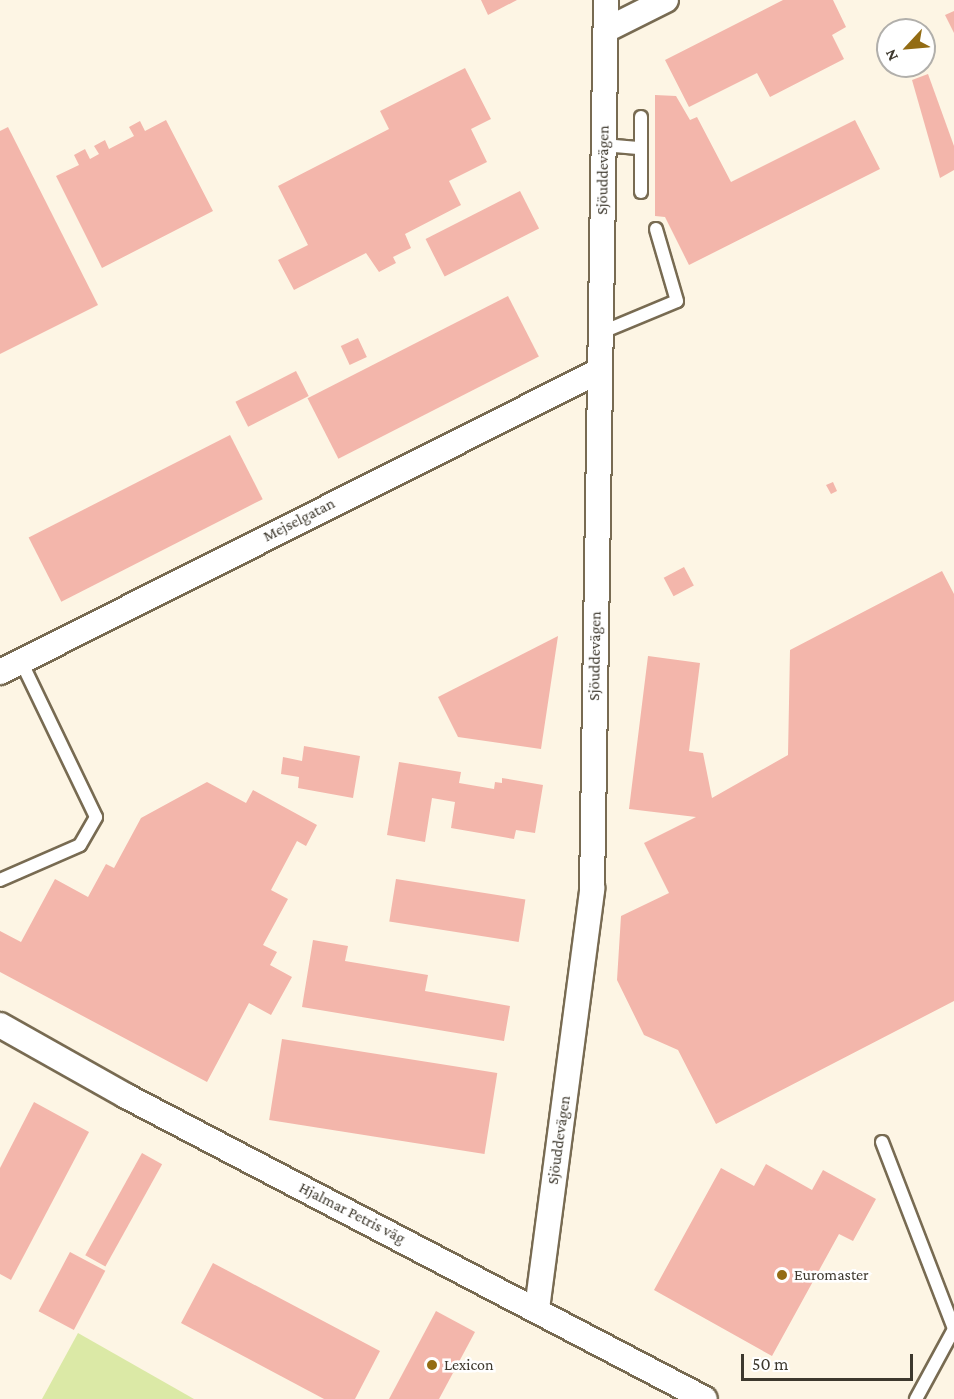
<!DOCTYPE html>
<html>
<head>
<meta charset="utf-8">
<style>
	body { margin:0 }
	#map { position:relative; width:954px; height:1399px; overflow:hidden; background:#fdf5e4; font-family:"Crimson Pro",serif }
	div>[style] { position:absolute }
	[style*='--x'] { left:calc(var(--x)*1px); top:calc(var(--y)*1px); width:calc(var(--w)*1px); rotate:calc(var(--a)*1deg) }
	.green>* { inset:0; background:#dbe9a6 }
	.building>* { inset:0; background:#f3b6ab; transform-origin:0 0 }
	.roads { filter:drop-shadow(2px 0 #786b52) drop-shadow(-2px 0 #786b52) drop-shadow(0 2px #786b52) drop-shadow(0 -2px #786b52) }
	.lane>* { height:12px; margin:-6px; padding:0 6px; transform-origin:6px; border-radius:6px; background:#fff }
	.street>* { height:24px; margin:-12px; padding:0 12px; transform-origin:12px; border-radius:12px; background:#fff }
	.dots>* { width:16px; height:16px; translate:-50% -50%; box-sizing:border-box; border:3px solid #fff; border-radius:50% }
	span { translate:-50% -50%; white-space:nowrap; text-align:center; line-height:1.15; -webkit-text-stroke:5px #fff; paint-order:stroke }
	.street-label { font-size:16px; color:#3d382d }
	.poi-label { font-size:16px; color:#3d382d }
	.left { translate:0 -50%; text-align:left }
	.north { position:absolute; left:876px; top:18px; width:60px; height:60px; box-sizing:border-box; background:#fff; border:2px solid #b1afab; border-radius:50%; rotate:244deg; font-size:16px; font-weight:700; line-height:24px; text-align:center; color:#3d382d }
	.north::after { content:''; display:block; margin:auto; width:21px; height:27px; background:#936c14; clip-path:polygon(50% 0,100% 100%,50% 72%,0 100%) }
	.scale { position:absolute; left:741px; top:1354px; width:172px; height:27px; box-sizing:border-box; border:3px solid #3d382d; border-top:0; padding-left:8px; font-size:18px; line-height:21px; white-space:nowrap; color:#3d382d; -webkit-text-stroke:4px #fff; paint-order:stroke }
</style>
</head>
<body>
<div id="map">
	<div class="green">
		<i style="clip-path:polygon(78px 1333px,194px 1399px,42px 1399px)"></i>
	</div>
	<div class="building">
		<i style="clip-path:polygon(481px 0,517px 0,488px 15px)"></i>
		<i style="clip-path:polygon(783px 0,833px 0,846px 27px,832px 35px,844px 59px,770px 97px,757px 73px,689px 107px,665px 60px)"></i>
		<i style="clip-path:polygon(954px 11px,954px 33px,945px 15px)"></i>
		<i style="clip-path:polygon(465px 68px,491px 119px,471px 129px,487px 162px,449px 181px,461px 205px,405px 234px,411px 248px,393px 257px,396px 263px,379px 272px,366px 253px,294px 290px,278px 260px,308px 245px,278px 186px,389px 129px,380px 111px)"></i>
		<i style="clip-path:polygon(928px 74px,954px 146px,954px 170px,940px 178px,912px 80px)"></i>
		<i style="clip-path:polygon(655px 95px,676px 96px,690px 120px,697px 117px,731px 182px,855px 120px,880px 169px,689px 265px,665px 217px,655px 216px)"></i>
		<i style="clip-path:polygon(166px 120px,213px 211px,102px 268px,56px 176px,79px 165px,74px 155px,85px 149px,90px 159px,99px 154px,94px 146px,105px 140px,109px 149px,134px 136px,129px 127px,140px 121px,145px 131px)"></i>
		<i style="clip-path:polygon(8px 127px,98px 305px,0 354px,0 131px)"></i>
		<i style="left:520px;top:191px;width:42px;height:106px;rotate:63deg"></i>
		<i style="left:508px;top:296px;width:68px;height:225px;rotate:63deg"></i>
		<i style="left:358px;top:338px;width:21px;height:19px;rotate:65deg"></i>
		<i style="left:296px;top:371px;width:28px;height:68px;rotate:63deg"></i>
		<i style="left:230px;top:435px;width:72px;height:226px;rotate:63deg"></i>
		<i style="clip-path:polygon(833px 482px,837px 491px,831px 494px,826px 485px)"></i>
		<i style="left:684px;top:567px;width:21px;height:23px;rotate:62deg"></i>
		<i style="clip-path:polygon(942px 571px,954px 594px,954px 1001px,716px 1124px,678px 1050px,644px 1035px,617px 980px,621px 916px,669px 893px,644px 843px,696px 817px,629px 809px,648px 656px,700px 663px,689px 751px,703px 753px,712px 798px,788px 755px,790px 650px)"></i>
		<i style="clip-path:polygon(558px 636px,541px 749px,458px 737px,438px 697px)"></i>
		<i style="clip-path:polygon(304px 746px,360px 756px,353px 798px,298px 788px,299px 777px,281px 774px,283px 757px,302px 761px)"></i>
		<i style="clip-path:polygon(399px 762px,461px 772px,459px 783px,494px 789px,495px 782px,502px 783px,502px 778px,543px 785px,535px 833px,516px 830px,514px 839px,451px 828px,455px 802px,432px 798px,425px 842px,387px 835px)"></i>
		<i style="clip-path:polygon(207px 782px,246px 803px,253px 790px,317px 825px,306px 846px,297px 841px,271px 890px,288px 899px,263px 945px,277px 952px,270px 965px,292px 977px,271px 1015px,249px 1003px,207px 1082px,0 972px,0 931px,21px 942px,55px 879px,88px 897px,106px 864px,114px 868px,141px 818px)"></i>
		<i style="left:396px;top:879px;width:131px;height:43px;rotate:9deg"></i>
		<i style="clip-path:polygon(313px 940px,348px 946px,345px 961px,428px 975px,425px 991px,510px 1006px,504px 1041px,302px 1007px)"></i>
		<i style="left:282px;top:1039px;width:218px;height:82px;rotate:9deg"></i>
		<i style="clip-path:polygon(34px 1102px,89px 1132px,11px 1280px,0 1274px,0 1168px)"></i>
		<i style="left:142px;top:1153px;width:23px;height:117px;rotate:29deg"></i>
		<i style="clip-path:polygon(766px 1164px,812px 1190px,823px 1170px,876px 1199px,853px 1241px,839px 1234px,772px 1356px,654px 1290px,721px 1168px,754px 1186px)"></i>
		<i style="left:70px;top:1252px;width:40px;height:67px;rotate:28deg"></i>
		<i style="clip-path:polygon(213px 1263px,380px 1351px,355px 1399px,324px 1399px,181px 1323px)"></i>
		<i style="clip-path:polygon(436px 1311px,475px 1332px,439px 1399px,389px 1399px)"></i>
	</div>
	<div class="roads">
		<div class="lane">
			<i style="--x:641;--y:117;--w:31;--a:90"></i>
			<i style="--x:603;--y:145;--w:38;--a:5"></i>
			<i style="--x:641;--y:148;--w:44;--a:90"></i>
			<i style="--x:600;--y:333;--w:83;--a:-22.6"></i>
			<i style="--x:677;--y:301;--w:75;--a:-106.3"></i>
			<i style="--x:0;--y:880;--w:87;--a:-23.6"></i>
			<i style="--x:80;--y:845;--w:32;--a:-60"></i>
			<i style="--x:96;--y:817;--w:173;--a:-115.7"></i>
			<i style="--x:882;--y:1142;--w:200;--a:68.9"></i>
			<i style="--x:954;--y:1329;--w:80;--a:118.5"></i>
		</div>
		<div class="street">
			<i style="--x:606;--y:30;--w:67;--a:-26.6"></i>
			<i style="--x:0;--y:672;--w:670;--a:-26.68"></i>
			<i style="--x:0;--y:1025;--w:145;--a:29.4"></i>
			<i style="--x:126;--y:1096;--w:653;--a:27.62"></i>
			<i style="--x:537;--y:1309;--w:424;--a:-82.5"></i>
			<i style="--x:592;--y:889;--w:889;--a:-89.1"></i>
		</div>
	</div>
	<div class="dots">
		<i style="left:782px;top:1275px;background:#936c14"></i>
		<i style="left:432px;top:1365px;background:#936c14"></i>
	</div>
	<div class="street-label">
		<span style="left:603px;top:170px;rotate:-89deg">Sjöuddevägen</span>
		<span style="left:299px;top:520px;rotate:-27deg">Mejselgatan</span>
		<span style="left:595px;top:656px;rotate:-89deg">Sjöuddevägen</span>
		<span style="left:559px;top:1140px;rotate:-82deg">Sjöuddevägen</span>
		<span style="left:352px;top:1213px;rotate:27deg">Hjalmar Petris väg</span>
	</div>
	<div class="poi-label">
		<span class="left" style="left:794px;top:1275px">Euromaster</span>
		<span class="left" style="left:444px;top:1365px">Lexicon</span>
	</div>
	<div class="north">N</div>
	<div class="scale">50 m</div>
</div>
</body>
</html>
